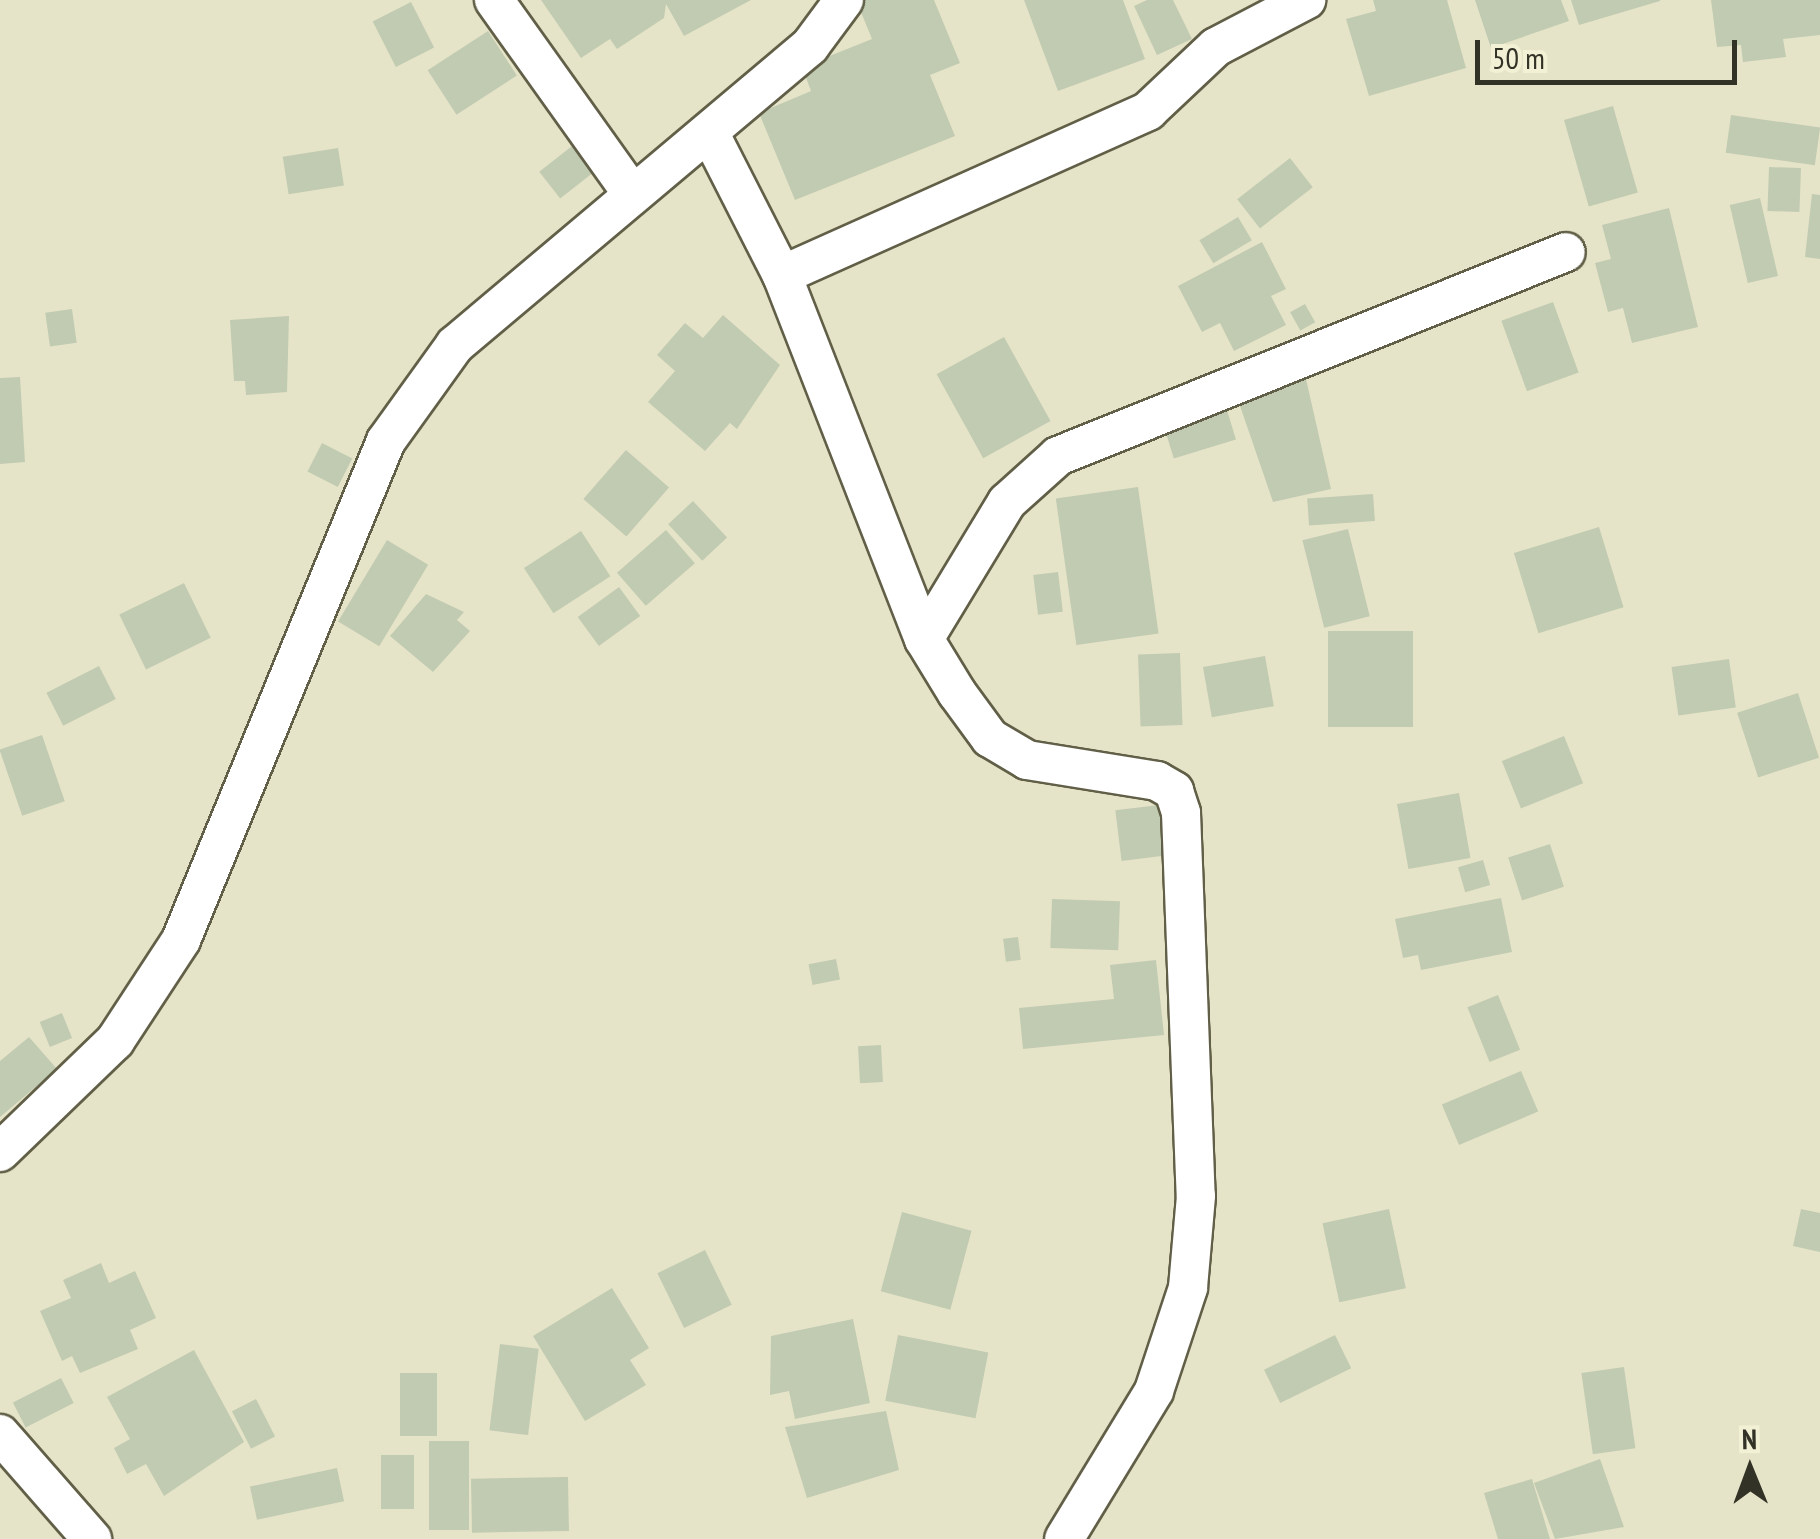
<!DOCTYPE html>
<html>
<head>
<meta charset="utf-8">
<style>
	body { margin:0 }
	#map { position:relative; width:1820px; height:1539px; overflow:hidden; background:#e6e4c8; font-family:"PT Sans Narrow",sans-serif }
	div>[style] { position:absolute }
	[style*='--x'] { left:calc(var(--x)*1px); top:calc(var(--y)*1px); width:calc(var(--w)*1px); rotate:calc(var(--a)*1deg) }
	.building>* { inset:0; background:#c1cbb1; transform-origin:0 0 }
	.roads { filter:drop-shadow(2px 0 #615f47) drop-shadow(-2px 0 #615f47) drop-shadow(0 2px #615f47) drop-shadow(0 -2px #615f47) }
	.minor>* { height:38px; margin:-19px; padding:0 19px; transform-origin:19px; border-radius:19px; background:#fff }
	span { translate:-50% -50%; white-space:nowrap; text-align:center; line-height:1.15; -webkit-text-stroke:9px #f3f1d5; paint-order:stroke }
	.north { position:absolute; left:1700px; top:1419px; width:100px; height:100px; -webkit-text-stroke:8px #f3f1d5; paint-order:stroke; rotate:359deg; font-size:28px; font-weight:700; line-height:40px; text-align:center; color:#333227 }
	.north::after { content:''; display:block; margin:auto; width:35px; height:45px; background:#333227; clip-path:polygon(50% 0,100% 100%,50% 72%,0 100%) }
	.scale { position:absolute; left:1475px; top:40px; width:262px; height:45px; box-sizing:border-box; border:5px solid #333227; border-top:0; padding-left:12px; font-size:30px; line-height:35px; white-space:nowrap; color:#333227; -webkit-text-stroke:8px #f3f1d5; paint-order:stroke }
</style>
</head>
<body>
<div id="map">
	<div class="building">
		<i style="clip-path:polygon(541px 0,751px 0,684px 36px,666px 4px,664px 18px,617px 49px,610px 39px,581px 58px)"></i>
		<i style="clip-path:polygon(856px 0,934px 0,960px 63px,930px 75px,955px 136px,795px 200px,759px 113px,811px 91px,802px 67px,872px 39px)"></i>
		<i style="clip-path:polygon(1024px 0,1123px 0,1145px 59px,1058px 91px)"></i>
		<i style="clip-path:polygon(1147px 0,1173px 0,1192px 39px,1157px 55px,1134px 6px)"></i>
		<i style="clip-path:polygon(1373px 0,1447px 0,1466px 68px,1369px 96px,1346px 19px,1376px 11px)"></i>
		<i style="clip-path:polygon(1475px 0,1561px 0,1569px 21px,1491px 48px)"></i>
		<i style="clip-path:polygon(1571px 0,1660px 0,1660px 1px,1579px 25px)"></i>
		<i style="clip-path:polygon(1711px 0,1820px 0,1820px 35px,1783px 39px,1786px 57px,1743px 62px,1741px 45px,1717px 47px)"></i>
		<i style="left:411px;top:2px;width:51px;height:43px;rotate:63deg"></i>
		<i style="left:488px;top:31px;width:53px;height:72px;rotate:57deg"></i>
		<i style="left:1613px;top:106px;width:90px;height:51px;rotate:74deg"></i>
		<i style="left:1731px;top:115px;width:90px;height:38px;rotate:8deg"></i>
		<i style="left:581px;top:139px;width:34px;height:53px;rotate:52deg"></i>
		<i style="left:338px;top:148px;width:38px;height:56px;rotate:81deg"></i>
		<i style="left:1290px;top:158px;width:37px;height:67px;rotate:52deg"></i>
		<i style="left:1769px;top:167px;width:32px;height:44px;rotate:2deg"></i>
		<i style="clip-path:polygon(1812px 194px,1820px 195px,1820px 259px,1805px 257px)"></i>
		<i style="left:1760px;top:198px;width:80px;height:31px;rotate:77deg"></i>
		<i style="clip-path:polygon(1669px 208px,1698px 327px,1632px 343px,1623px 308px,1608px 312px,1595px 263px,1611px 259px,1602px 225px)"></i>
		<i style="left:1238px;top:217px;width:27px;height:45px;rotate:59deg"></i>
		<i style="clip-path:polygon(1262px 242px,1286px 289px,1271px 296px,1286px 325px,1234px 351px,1220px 323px,1202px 332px,1178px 286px)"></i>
		<i style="left:1553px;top:302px;width:75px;height:55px;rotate:70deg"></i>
		<i style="left:1305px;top:304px;width:21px;height:17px;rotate:61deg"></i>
		<i style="left:72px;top:309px;width:34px;height:27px;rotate:82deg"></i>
		<i style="clip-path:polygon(723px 315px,780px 365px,737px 429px,730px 423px,705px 451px,648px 402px,675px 371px,657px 355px,685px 323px,703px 338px)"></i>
		<i style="clip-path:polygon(289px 316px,287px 392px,246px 395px,245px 381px,234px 381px,230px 320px)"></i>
		<i style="left:1004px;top:337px;width:96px;height:77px;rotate:61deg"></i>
		<i style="clip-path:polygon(20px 377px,25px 462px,0 464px,0 378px)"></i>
		<i style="clip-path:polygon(1306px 379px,1331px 489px,1273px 502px,1239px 403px,1247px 392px)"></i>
		<i style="left:1226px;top:407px;width:34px;height:65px;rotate:73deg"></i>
		<i style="left:322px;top:443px;width:34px;height:32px;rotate:27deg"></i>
		<i style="left:626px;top:450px;width:57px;height:65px;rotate:41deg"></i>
		<i style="left:1138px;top:487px;width:148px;height:83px;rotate:82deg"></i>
		<i style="left:1373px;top:494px;width:27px;height:66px;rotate:86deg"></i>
		<i style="left:693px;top:501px;width:50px;height:34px;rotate:47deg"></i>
		<i style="left:1599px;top:527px;width:84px;height:89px;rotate:73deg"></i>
		<i style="left:1348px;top:529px;width:90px;height:47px;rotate:76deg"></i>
		<i style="left:666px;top:530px;width:44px;height:65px;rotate:49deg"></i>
		<i style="left:581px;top:531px;width:54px;height:68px;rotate:57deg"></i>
		<i style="left:387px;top:540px;width:48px;height:95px;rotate:31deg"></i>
		<i style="left:1058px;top:572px;width:40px;height:25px;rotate:83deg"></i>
		<i style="left:184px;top:583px;width:61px;height:72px;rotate:64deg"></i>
		<i style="left:619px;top:587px;width:36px;height:51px;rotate:54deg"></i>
		<i style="clip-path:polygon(426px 594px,464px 612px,457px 620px,470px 631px,433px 672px,390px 636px)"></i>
		<i style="left:1328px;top:631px;width:85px;height:96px"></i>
		<i style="left:1180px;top:653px;width:72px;height:42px;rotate:88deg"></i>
		<i style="left:1265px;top:656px;width:51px;height:63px;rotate:80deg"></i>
		<i style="left:1729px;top:659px;width:49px;height:58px;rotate:82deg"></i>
		<i style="left:99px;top:666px;width:37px;height:59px;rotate:63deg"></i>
		<i style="left:1798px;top:693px;width:68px;height:64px;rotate:72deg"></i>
		<i style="left:42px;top:735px;width:70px;height:45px;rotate:71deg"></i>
		<i style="left:1564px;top:736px;width:51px;height:67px;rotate:68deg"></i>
		<i style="left:1459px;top:793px;width:66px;height:63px;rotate:80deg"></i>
		<i style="left:1159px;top:805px;width:51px;height:44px;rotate:83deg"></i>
		<i style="left:1550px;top:844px;width:45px;height:44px;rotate:72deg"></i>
		<i style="left:1483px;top:860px;width:26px;height:26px;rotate:74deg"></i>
		<i style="clip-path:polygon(1501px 898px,1512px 952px,1421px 970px,1418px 955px,1403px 958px,1395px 919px)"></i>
		<i style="left:1052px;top:899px;width:68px;height:49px;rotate:2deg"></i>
		<i style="left:1018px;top:937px;width:23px;height:15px;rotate:83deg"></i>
		<i style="left:836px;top:959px;width:21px;height:28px;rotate:79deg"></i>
		<i style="clip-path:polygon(1156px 960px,1164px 1035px,1023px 1049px,1019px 1008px,1114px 999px,1110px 965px)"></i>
		<i style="left:1498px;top:995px;width:59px;height:33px;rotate:68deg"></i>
		<i style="left:62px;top:1013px;width:27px;height:24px;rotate:68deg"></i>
		<i style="clip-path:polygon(29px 1037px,57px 1069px,0 1117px,0 1061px)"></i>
		<i style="left:881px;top:1045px;width:37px;height:23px;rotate:87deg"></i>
		<i style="left:1521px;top:1071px;width:44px;height:86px;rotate:67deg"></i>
		<i style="left:1389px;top:1209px;width:81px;height:68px;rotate:78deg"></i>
		<i style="clip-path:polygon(1801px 1209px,1820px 1213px,1820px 1252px,1793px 1246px)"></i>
		<i style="left:902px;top:1212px;width:72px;height:82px;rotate:15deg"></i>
		<i style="left:705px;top:1250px;width:61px;height:53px;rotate:64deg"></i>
		<i style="clip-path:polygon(101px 1263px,109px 1283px,135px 1271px,156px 1318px,130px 1330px,138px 1349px,80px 1373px,72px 1356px,62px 1361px,40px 1311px,71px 1298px,63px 1280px)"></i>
		<i style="clip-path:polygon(612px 1288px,649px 1348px,630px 1360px,646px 1385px,585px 1421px,533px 1336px)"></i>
		<i style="clip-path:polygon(853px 1319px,870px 1403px,795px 1419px,789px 1391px,770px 1395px,771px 1336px)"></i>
		<i style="left:898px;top:1335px;width:92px;height:67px;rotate:11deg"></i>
		<i style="left:1335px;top:1335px;width:37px;height:79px;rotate:64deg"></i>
		<i style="left:500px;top:1344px;width:39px;height:87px;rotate:7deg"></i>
		<i style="clip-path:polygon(194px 1350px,244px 1442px,164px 1496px,146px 1464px,127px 1474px,114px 1448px,130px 1439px,107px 1397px)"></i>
		<i style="left:1624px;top:1367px;width:82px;height:43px;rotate:82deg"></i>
		<i style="left:400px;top:1373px;width:37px;height:63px"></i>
		<i style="left:61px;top:1378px;width:28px;height:54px;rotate:63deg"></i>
		<i style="left:256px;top:1399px;width:42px;height:27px;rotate:63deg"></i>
		<i style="clip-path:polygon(886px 1411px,899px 1470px,807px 1498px,785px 1427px)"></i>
		<i style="left:429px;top:1441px;width:40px;height:89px"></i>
		<i style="left:381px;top:1455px;width:33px;height:54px"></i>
		<i style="clip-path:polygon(1600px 1459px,1624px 1527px,1555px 1539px,1534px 1483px)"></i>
		<i style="left:337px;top:1468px;width:34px;height:89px;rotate:78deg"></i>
		<i style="left:568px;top:1477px;width:54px;height:97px;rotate:89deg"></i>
		<i style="clip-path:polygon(1532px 1479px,1550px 1539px,1498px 1539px,1484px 1493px)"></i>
	</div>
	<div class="roads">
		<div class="minor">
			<i style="--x:494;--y:0;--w:234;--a:54.5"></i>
			<i style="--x:709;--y:132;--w:161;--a:63"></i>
			<i style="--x:782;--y:275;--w:391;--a:68.7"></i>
			<i style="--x:924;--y:639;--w:63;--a:58.6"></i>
			<i style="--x:957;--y:693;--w:56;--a:53.7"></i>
			<i style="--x:990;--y:738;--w:43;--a:30.7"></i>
			<i style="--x:1027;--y:760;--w:132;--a:9.2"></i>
			<i style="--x:1157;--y:781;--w:20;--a:30"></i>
			<i style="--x:1174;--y:791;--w:23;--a:72"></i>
			<i style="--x:1181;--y:813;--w:383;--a:87.8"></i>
			<i style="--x:1196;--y:1196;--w:92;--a:95"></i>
			<i style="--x:1188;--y:1288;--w:108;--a:108.3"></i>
			<i style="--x:1154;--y:1391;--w:173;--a:121.3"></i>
			<i style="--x:782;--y:275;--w:401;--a:-24.1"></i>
			<i style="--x:1148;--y:111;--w:93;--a:-43.3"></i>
			<i style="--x:1216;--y:47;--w:102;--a:-27.6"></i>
			<i style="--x:924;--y:639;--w:160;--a:-58.8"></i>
			<i style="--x:1007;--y:502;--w:69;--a:-42"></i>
			<i style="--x:1058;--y:456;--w:547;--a:-21.88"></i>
			<i style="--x:0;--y:1152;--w:160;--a:-44"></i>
			<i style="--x:115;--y:1041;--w:121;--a:-56.8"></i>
			<i style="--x:181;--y:940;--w:539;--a:-67.67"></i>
			<i style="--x:386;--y:441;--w:118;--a:-54.3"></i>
			<i style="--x:455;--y:345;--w:464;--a:-40.1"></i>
			<i style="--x:810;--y:46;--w:57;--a:-53.5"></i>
			<i style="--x:0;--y:1434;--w:140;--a:48.8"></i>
		</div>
	</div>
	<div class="north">N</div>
	<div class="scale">50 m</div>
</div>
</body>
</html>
